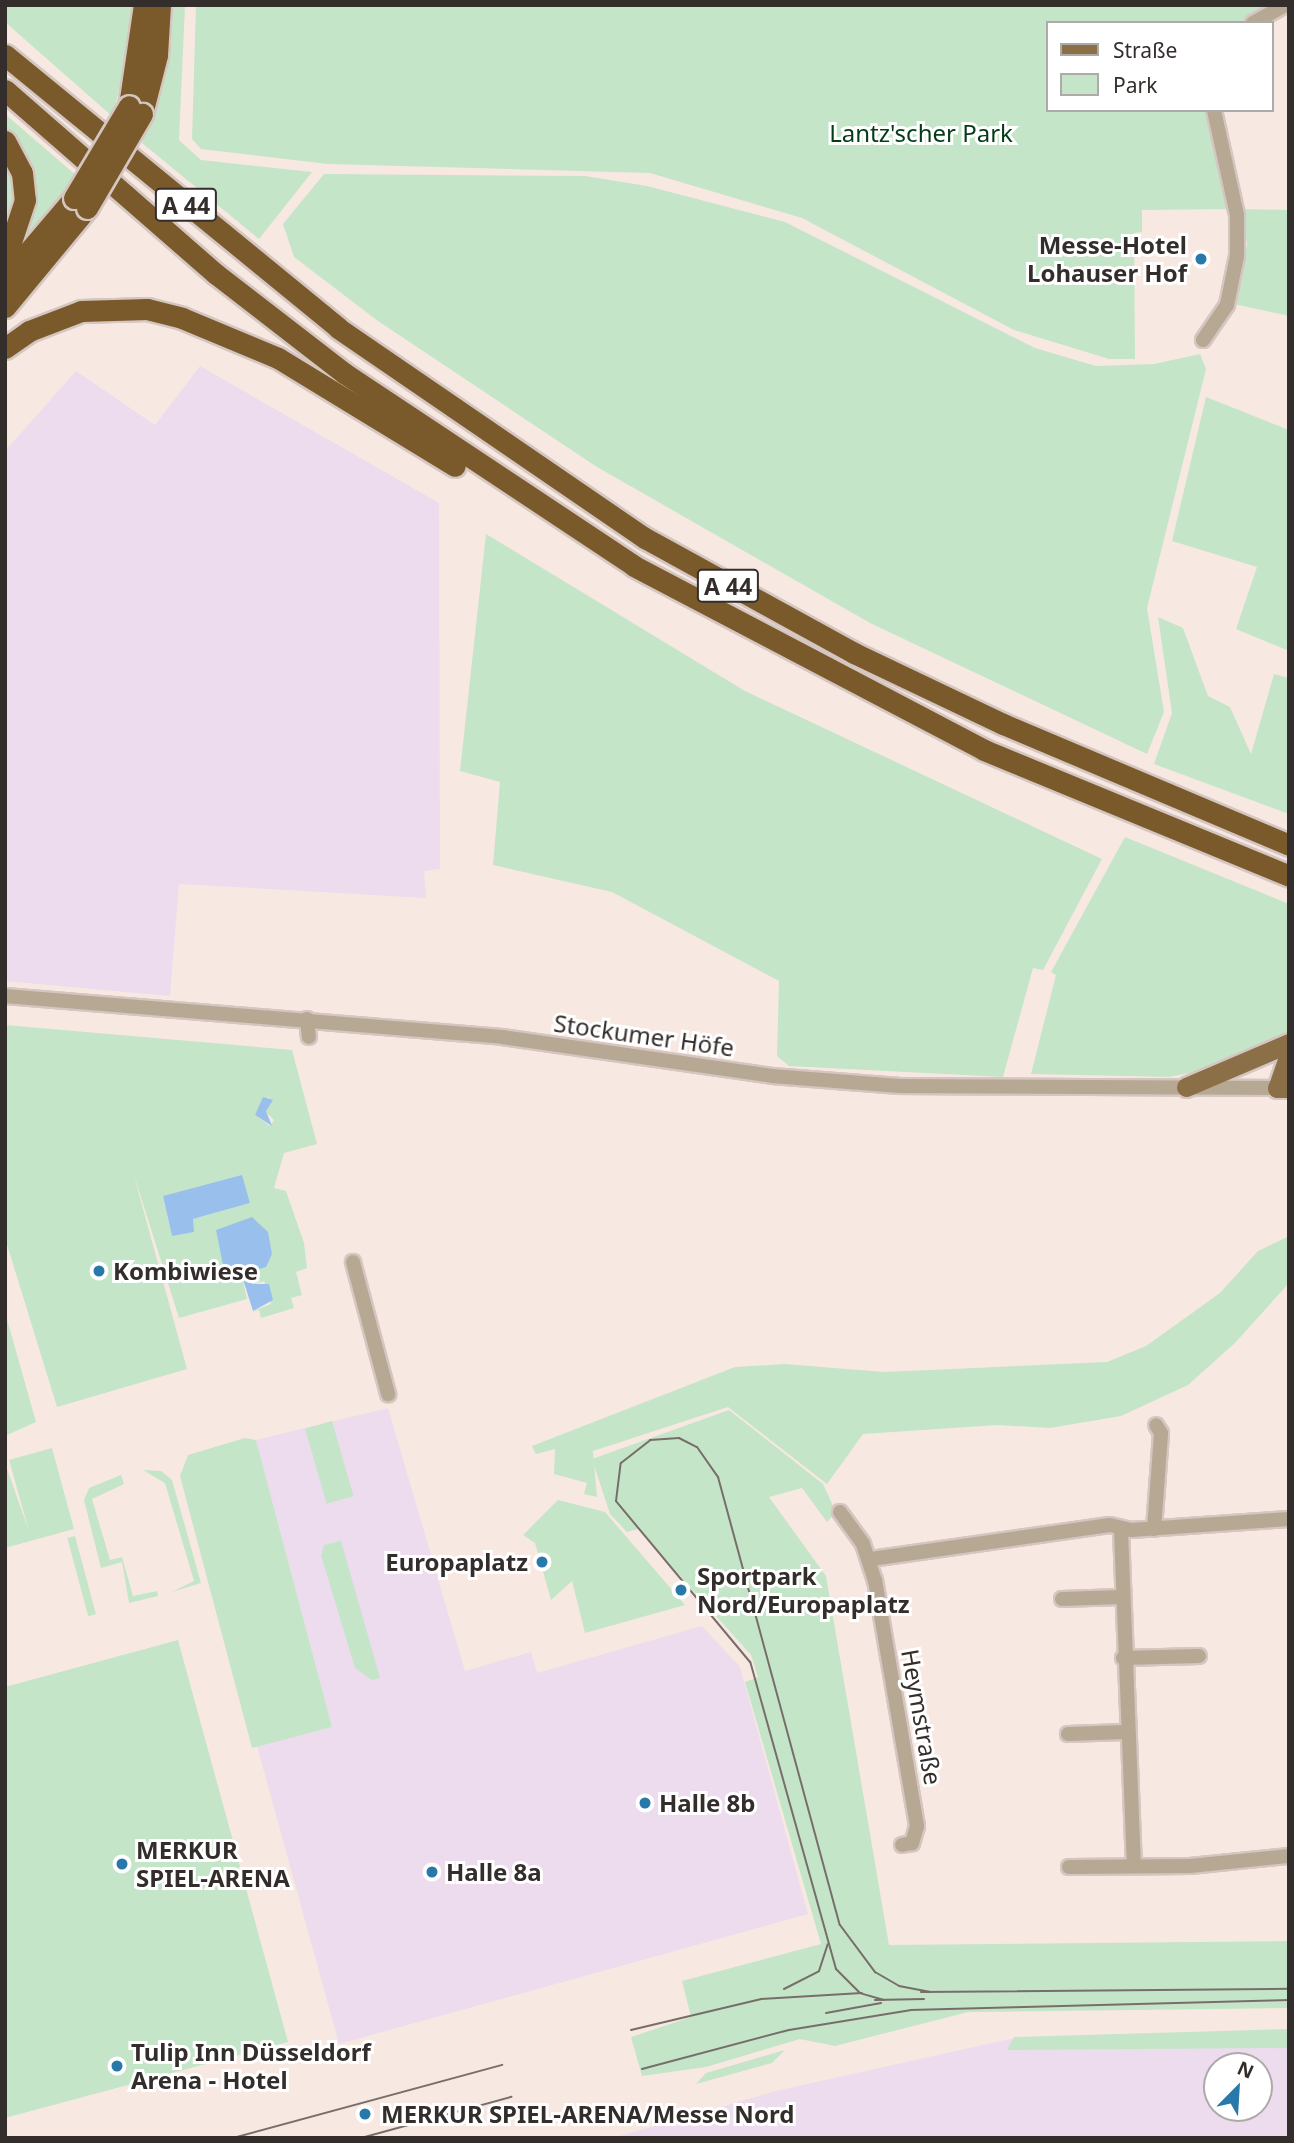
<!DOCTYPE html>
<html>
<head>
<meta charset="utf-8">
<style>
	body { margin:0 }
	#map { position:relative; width:1294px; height:2143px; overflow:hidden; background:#f8e8e2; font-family:"Noto Sans",sans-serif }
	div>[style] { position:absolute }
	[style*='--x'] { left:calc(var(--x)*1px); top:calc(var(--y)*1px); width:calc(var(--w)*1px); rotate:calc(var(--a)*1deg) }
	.commercial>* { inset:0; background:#ecdcee }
	.green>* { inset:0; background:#c5e5c9; transform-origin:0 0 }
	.water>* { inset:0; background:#99c0ed }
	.roads { filter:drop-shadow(2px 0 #d5c6c1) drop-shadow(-2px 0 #d5c6c1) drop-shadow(0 2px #d5c6c1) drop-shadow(0 -2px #d5c6c1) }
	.minor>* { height:14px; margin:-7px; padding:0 7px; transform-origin:7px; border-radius:7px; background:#b7a893 }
	.major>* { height:19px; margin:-9.5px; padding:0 9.5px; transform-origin:9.5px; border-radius:9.5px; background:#8a6f47 }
	.highway>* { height:21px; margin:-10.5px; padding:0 10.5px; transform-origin:10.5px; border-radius:10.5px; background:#7a5a2a }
	.tram>* { height:2px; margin:-1px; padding:0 1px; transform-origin:1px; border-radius:1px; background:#776e6a }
	.bridges { filter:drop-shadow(2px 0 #d5c6c1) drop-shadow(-2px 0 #d5c6c1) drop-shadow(0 2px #d5c6c1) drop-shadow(0 -2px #d5c6c1) }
	.highway-bridge>* { height:21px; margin:-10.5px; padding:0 10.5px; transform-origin:10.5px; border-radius:10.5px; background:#7a5a2a }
	.dots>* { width:19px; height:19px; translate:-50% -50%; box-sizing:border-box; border:4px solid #fff; border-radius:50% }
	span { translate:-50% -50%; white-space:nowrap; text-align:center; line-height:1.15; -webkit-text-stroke:6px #fff; paint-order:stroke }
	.shield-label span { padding:2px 5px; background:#fff; border:2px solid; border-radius:5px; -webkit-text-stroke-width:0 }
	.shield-label { font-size:23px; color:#332d2b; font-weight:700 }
	.park-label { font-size:24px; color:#033c16 }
	.poi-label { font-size:24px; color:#332d2b; font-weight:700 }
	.right { translate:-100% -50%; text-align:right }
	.left { translate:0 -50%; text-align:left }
	.street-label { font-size:24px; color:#332d2b }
	.frame { position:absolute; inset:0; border:7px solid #332d2b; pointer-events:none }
	.legend { position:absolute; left:1046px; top:21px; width:228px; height:91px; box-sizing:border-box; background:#fff; border:2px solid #adabaa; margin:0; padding:9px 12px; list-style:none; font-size:21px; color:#332d2b }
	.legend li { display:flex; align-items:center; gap:14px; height:35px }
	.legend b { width:35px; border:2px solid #adabaa }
	.north { position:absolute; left:1203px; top:2052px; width:70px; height:70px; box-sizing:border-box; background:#fff; border:2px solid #adabaa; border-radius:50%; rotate:24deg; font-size:19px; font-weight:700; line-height:28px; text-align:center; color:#332d2b }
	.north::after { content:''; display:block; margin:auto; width:24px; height:32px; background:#2878aa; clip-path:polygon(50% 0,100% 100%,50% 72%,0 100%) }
</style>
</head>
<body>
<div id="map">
	<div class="commercial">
		<i style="clip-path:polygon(200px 366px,439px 503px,440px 869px,424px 871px,426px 898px,179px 884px,170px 996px,5px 981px,5px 451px,76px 371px,155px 425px)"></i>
		<i style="clip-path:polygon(388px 1408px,465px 1671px,531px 1652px,537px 1673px,702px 1626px,740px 1667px,808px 1914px,339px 2044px,257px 1746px,332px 1727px,256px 1440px)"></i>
		<i style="clip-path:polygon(evenodd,1289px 2035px,1289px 2138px,613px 2138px,776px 2091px,1010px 2039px,1289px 2035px,1217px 2066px,1259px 2066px,1259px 2108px,1217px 2108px,1217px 2066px)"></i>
	</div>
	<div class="green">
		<i style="clip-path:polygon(5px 5px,137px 5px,113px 117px,5px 22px)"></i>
		<i style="clip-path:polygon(167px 5px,185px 5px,179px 140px,201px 160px,312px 172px,259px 239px,142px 143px,158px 93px)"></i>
		<i style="clip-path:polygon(196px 5px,1270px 5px,1241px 23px,1047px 23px,1047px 110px,1209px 110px,1226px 179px,1231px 209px,1142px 210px,1142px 232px,1134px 233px,1135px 359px,1109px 359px,1014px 330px,802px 218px,650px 173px,328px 164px,201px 149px,192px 139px)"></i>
		<i style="clip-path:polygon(5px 114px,78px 177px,5px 266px)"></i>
		<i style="clip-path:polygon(324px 174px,585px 176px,647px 186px,785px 222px,1035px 348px,1096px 366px,1154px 364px,1200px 354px,1206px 369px,1147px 608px,1164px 712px,1147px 754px,870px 623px,597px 467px,378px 321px,294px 257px,283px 224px)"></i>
		<i style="clip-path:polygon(1241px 209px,1289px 210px,1289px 316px,1234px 304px,1247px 244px)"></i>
		<i style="clip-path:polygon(1206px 397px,1289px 430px,1289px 651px,1236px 629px,1257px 567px,1172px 541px)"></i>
		<i style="clip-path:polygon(486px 534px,745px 691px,1102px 859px,1043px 970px,1033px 968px,1003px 1077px,789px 1066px,777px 1056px,779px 981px,612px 892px,493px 865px,500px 782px,460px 771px)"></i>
		<i style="clip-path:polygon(1158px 617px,1183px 628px,1208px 696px,1230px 707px,1251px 754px,1274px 674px,1289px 678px,1289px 814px,1154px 764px,1172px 713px)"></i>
		<i style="clip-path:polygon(1125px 837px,1289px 904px,1289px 1034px,1226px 1066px,1169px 1077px,1031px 1074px,1056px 975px,1051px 972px)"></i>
		<i style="clip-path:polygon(evenodd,5px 1025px,292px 1050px,317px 1144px,284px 1153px,274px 1188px,286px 1191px,304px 1243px,307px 1268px,296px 1272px,302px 1295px,291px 1298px,294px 1308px,261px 1318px,259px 1310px,251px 1312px,271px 1304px,264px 1281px,253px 1284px,248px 1273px,266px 1267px,216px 1230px,229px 1277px,242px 1276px,247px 1299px,179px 1318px,133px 1172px,187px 1369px,57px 1407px,5px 1238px,5px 1025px,269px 1096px,266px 1112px,274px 1120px,270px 1126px,255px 1115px,269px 1096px,5px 1025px,163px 1196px,250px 1203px,193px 1219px,172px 1236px,163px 1196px)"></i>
		<i style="clip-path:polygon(1289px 1236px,1289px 1283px,1235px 1343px,1188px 1385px,1121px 1416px,1050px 1428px,998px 1425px,863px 1434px,827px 1484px,728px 1407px,593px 1451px,597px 1497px,584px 1494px,587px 1483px,554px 1474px,555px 1449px,536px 1454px,532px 1446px,735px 1367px,785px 1364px,884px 1372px,1107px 1362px,1146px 1346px,1220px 1293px,1258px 1251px)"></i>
		<i style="clip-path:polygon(5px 1312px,36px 1422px,5px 1436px)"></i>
		<i style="clip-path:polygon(729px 1410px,823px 1484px,836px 1512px,827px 1522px,802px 1488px,769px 1497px,826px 1576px,889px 1945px,1289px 1941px,1289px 2008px,968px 2012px,835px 2046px,800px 2039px,706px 2067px,642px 2076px,631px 2037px,691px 2017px,682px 1981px,821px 1944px,745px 1682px,758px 1677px,751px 1655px,638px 1529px,627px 1532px,610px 1514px,592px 1459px)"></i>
		<i style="left:332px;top:1421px;width:78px;height:28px;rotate:74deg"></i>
		<i style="clip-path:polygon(245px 1438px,256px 1440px,332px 1727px,252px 1748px,180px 1476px,188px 1455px)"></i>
		<i style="clip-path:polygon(52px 1448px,74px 1529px,5px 1548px,5px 1463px,29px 1531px,9px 1460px)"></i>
		<i style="clip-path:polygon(143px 1470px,161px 1471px,172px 1480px,201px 1583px,172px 1592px,194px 1581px,165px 1483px)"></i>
		<i style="clip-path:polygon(121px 1475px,124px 1484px,92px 1499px,110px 1560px,122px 1557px,133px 1596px,157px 1591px,158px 1596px,129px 1603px,122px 1562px,101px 1568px,84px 1500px,89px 1488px)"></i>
		<i style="clip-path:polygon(558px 1500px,605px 1512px,685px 1605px,585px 1633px,572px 1581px,551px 1600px,535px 1543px,523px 1535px)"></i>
		<i style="left:75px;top:1536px;width:81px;height:8px;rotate:75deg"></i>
		<i style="clip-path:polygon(341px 1541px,380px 1678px,372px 1680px,355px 1668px,321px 1555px,324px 1545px)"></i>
		<i style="clip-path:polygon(178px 1640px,288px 2042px,5px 2118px,5px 1687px)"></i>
		<i style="clip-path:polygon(1289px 2029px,1289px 2048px,1007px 2050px,1014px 2037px)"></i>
		<i style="clip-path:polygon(785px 2050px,772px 2063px,696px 2084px,706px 2073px)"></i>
	</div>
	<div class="water">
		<i style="clip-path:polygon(263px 1097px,273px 1100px,266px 1111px,272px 1126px,255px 1115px)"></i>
		<i style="clip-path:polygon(242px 1175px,250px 1203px,193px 1219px,194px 1232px,172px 1236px,163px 1196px)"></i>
		<i style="clip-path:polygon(252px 1217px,268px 1232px,272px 1254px,266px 1267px,248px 1273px,252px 1284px,269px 1284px,273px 1300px,253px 1311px,242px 1276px,225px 1275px,216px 1230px)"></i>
	</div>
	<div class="roads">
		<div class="minor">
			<i style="--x:1253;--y:23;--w:38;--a:-29"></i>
			<i style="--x:1203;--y:340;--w:42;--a:-55.6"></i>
			<i style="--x:1227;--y:305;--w:50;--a:-78.5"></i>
			<i style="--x:1237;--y:256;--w:41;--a:-90"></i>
			<i style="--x:1237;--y:215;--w:107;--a:-102.4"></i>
			<i style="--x:5;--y:996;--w:499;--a:4.7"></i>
			<i style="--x:502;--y:1037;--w:273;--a:8.2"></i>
			<i style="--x:772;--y:1076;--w:128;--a:4.5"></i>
			<i style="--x:900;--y:1086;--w:377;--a:0.3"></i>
			<i style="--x:307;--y:1019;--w:18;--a:84"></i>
			<i style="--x:353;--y:1262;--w:137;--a:75.1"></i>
			<i style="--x:840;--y:1512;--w:39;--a:54"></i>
			<i style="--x:863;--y:1544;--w:38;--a:72"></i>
			<i style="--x:875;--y:1580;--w:250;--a:80.3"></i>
			<i style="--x:917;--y:1826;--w:18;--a:106"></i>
			<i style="--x:912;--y:1843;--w:10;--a:169"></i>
			<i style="--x:1154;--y:1529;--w:96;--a:-85.8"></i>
			<i style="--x:1161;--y:1433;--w:9;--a:-122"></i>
			<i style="--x:1121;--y:1530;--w:336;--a:87.8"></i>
			<i style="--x:871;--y:1559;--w:241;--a:-8.1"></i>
			<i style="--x:1110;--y:1525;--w:22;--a:13"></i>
			<i style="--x:1131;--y:1530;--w:158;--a:-4"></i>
			<i style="--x:1062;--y:1599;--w:59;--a:-1.9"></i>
			<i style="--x:1123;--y:1658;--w:76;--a:-1.5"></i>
			<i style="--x:1068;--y:1734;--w:57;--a:-2"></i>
			<i style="--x:1069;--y:1867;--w:121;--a:-0.5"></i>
			<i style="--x:1190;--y:1866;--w:100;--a:-5.8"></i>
		</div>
		<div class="major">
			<i style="--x:1289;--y:1054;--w:36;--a:109"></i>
			<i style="--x:1277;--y:1088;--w:12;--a:0"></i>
			<i style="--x:1186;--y:1087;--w:112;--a:-23.1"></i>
		</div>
		<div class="highway">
			<i style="--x:5;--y:55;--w:431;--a:39.3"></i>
			<i style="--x:338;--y:328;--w:372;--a:34.4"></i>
			<i style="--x:645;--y:538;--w:239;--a:28.8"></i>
			<i style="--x:854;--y:653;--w:165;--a:25.5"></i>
			<i style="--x:1003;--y:724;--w:311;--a:22.9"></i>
			<i style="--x:5;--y:90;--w:280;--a:41.1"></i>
			<i style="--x:216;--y:274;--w:162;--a:37.7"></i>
			<i style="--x:344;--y:373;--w:348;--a:33.6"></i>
			<i style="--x:634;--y:566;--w:395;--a:27.7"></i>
			<i style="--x:984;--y:750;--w:330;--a:22.4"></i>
			<i style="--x:129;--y:106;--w:102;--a:-81.6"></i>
			<i style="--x:142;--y:114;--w:61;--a:-75.7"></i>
			<i style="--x:157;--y:55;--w:50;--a:-86.6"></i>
			<i style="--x:5;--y:141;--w:36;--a:62"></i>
			<i style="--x:22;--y:173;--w:27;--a:84"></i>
			<i style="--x:25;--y:200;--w:63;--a:108.4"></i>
			<i style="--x:5;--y:279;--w:106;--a:-49.6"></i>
			<i style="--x:5;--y:307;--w:129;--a:-50.4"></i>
			<i style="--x:5;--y:348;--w:29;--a:-35"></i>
			<i style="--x:29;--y:331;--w:56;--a:-21"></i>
			<i style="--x:81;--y:311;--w:66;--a:-1.7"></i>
			<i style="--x:147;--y:309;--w:36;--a:14"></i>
			<i style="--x:182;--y:318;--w:104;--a:22.6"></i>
			<i style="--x:278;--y:358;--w:207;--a:31.4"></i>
		</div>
	</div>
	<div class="tram">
		<i style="--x:784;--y:1989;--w:39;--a:-27"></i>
		<i style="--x:819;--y:1971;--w:28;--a:-72"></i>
		<i style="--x:921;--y:1992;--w:368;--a:-0.5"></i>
		<i style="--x:875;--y:2000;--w:49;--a:-1.2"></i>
		<i style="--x:884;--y:2000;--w:25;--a:-164"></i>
		<i style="--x:860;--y:1993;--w:34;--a:-135"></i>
		<i style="--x:836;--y:1969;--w:319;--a:-105.6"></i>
		<i style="--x:750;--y:1662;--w:209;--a:-129.8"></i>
		<i style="--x:616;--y:1501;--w:38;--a:-83"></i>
		<i style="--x:621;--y:1463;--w:37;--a:-38"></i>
		<i style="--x:650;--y:1440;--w:29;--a:-4"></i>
		<i style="--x:679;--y:1438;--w:20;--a:27"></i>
		<i style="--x:697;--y:1447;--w:37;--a:55"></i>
		<i style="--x:718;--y:1477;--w:464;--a:74.8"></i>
		<i style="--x:840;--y:1925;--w:59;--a:53.3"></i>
		<i style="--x:875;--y:1972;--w:28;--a:30"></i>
		<i style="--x:899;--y:1986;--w:32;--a:11"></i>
		<i style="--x:826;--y:2013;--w:56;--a:-10.3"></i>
		<i style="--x:631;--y:2030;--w:134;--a:-13.4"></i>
		<i style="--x:761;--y:1999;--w:101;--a:-3.4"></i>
		<i style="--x:642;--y:2069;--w:152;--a:-14.9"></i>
		<i style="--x:789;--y:2030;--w:124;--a:-9.3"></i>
		<i style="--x:911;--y:2010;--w:378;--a:-1.5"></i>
		<i style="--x:233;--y:2138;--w:279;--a:-15.2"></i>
		<i style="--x:361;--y:2138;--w:156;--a:-15.3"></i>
	</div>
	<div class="bridges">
		<div class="highway-bridge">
			<i style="--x:74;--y:198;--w:107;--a:-59.1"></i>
			<i style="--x:87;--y:208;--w:109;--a:-59.7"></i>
		</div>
	</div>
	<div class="dots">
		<i style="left:1201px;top:259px;background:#2878aa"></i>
		<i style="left:99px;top:1271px;background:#2878aa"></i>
		<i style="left:542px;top:1562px;background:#2878aa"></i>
		<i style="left:681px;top:1590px;background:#2878aa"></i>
		<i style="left:645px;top:1803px;background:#2878aa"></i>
		<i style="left:122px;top:1864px;background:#2878aa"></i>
		<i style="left:432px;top:1872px;background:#2878aa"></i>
		<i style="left:117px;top:2066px;background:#2878aa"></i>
		<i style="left:365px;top:2114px;background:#2878aa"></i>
	</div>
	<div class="shield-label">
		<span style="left:186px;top:205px">A 44</span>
		<span style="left:728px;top:586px">A 44</span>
	</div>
	<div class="park-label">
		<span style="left:921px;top:133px">Lantz'scher Park</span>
	</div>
	<div class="poi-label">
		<span class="right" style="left:1187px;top:259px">Messe-Hotel<br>Lohauser Hof</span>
		<span class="left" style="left:113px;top:1271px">Kombiwiese</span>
		<span class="right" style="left:528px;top:1562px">Europaplatz</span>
		<span class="left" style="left:697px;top:1590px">Sportpark<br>Nord/Europaplatz</span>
		<span class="left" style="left:659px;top:1803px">Halle 8b</span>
		<span class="left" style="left:136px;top:1864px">MERKUR<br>SPIEL-ARENA</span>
		<span class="left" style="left:446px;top:1872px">Halle 8a</span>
		<span class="left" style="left:131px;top:2066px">Tulip Inn Düsseldorf<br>Arena - Hotel</span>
		<span class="left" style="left:381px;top:2114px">MERKUR SPIEL-ARENA/Messe Nord</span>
	</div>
	<div class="street-label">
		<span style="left:644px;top:1035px;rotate:8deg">Stockumer Höfe</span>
		<span style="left:922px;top:1717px;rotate:80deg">Heymstraße</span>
	</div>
	<div class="frame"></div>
	<ul class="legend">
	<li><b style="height:9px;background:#8a6f47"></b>Straße</li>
	<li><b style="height:19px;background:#c5e5c9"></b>Park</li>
	</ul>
	<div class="north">N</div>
</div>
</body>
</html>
